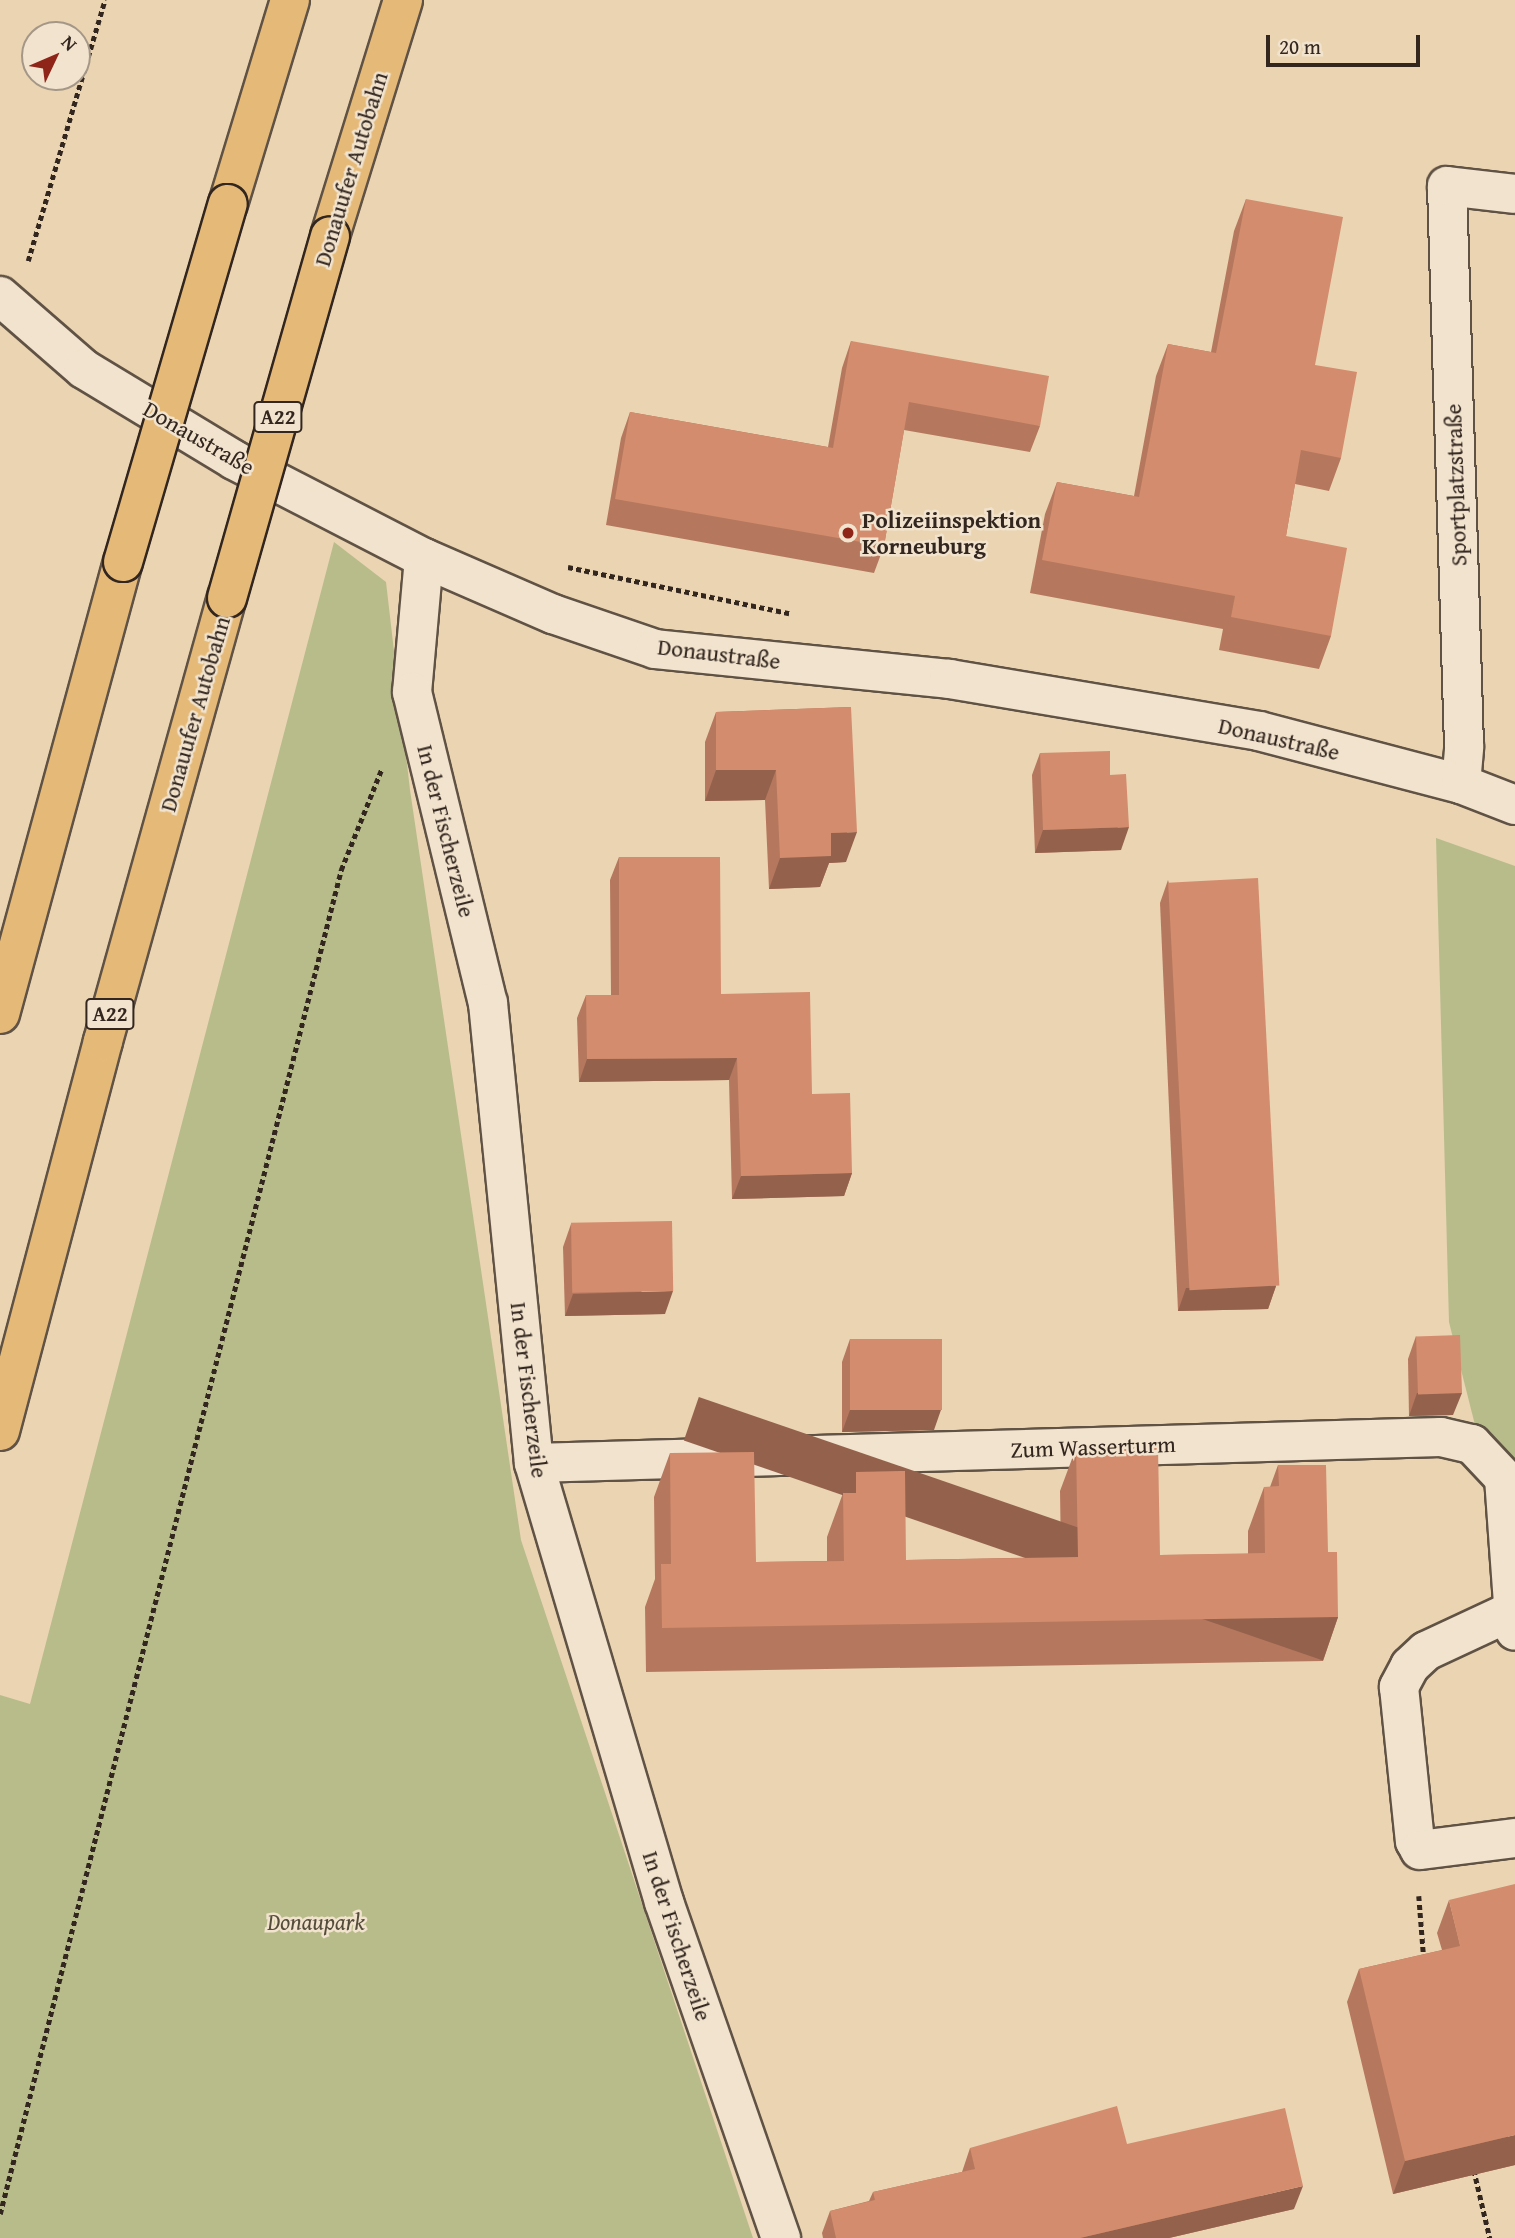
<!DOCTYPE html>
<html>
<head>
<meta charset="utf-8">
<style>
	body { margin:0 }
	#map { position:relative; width:1515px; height:2238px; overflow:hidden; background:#ead4b2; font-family:"Gentium Book Plus",serif }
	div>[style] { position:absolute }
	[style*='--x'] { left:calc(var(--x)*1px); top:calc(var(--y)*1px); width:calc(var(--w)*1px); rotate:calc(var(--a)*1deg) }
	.green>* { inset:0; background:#b8bc8b }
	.path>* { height:4.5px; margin-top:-2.25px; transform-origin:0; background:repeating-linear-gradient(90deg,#32261f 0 5px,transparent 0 8.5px) }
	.roads { filter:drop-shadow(2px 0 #605244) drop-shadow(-2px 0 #605244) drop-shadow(0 2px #605244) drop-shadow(0 -2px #605244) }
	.minor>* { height:38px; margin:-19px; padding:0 19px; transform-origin:19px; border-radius:19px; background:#f1e3cd }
	.highway>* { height:38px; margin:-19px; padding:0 19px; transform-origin:19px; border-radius:19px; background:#e5ba79 }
	.bridges { filter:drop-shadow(2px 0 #32261f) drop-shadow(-2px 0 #32261f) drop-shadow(0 2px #32261f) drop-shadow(0 -2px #32261f) }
	.highway-bridge>* { height:38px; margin:-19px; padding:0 19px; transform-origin:19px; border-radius:19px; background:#e5ba79 }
	.wall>* { inset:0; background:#b5785e }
	.shaded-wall>* { inset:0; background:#94624c; transform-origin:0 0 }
	.building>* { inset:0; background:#d38c6d; transform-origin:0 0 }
	.dots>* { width:19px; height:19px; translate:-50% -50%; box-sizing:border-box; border:4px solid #f1e3cd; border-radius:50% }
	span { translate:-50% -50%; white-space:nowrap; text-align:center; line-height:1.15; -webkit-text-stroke:5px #f1e3cd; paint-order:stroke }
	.shield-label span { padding:2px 5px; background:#f1e3cd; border:2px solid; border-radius:5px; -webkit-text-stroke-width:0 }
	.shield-label { font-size:21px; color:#32261f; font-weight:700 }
	.street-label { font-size:23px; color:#32261f }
	.poi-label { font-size:23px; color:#32261f; font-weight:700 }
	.left { translate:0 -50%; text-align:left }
	.park-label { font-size:23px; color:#544c3a; font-style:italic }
	.north { position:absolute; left:21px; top:21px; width:70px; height:70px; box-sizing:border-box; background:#f1e3cd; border:2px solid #a59787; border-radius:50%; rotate:46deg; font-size:19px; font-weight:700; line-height:28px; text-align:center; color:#32261f }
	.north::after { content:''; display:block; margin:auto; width:24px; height:32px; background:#8f2418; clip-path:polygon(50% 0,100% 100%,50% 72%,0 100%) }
	.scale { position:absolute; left:1266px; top:35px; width:154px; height:32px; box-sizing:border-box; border:4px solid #32261f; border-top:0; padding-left:9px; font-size:21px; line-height:24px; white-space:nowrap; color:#32261f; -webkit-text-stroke:5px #f1e3cd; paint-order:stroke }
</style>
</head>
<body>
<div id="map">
	<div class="green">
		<i style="clip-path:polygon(334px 542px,386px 582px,410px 790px,521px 1540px,753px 2238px,0 2238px,0 1695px,30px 1704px)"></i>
		<i style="clip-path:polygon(1436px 838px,1515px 866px,1515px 1460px,1475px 1425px,1449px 1322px)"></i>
	</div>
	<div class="path">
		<i style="--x:28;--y:261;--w:272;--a:-73.6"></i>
		<i style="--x:568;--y:567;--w:226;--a:11.8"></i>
		<i style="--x:1419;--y:1896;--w:64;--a:85.5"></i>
		<i style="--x:1474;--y:2170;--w:70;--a:76.8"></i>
		<i style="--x:0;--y:2214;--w:1387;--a:-75.76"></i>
		<i style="--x:341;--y:870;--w:110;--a:-68.1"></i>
	</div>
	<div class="roads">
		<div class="minor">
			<i style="--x:0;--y:296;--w:111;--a:41"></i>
			<i style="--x:84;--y:369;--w:175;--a:31.2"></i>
			<i style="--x:234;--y:460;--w:214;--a:27.3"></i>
			<i style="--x:424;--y:558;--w:141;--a:23.5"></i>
			<i style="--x:553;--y:614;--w:108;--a:18.9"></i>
			<i style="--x:655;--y:649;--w:296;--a:5.8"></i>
			<i style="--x:949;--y:679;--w:314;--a:9.5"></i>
			<i style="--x:1259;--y:731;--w:209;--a:14.7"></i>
			<i style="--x:1461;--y:784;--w:58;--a:21.3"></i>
			<i style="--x:424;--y:558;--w:135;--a:95.1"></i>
			<i style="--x:412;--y:692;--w:320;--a:76.3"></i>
			<i style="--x:488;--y:1003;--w:462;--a:84.3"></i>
			<i style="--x:534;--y:1463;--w:458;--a:73.5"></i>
			<i style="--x:664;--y:1902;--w:356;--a:70.8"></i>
			<i style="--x:1461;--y:784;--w:38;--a:-85"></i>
			<i style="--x:1464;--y:746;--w:560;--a:-91.74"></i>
			<i style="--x:1447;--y:186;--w:68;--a:6.7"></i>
			<i style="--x:534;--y:1463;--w:907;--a:-1.64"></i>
			<i style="--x:1441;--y:1437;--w:32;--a:13"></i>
			<i style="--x:1472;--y:1444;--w:47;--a:46.7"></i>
			<i style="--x:1504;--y:1478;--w:153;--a:85.9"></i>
			<i style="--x:1514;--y:1610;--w:97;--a:155"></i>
			<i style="--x:1426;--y:1651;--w:22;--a:137"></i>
			<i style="--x:1410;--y:1666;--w:24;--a:118"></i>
			<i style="--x:1399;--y:1687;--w:155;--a:84.1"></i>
			<i style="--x:1415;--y:1841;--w:10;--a:61"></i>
			<i style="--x:1420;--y:1850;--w:96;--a:-7.2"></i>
		</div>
		<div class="highway">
			<i style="--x:228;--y:204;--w:213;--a:-73.1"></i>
			<i style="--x:330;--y:236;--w:247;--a:-72.8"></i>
			<i style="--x:0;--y:1014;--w:468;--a:-74.8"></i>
			<i style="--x:0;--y:1431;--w:403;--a:-75.2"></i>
			<i style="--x:103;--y:1041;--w:460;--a:-74.4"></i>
		</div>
	</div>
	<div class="bridges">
		<div class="highway-bridge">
			<i style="--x:123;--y:562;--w:373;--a:-73.7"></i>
			<i style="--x:227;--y:598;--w:376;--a:-74.1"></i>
		</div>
	</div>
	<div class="wall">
		<i style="clip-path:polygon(1246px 199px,1315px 365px,1341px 458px,1329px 491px,1295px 484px,1286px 536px,1331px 636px,1319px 669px,1219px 650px,1223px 629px,1030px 593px,1045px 514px,1057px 482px,1134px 496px,1156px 376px,1168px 344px,1211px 352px,1234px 231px)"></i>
		<i style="clip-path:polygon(851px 341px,1040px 426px,1030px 452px,904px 430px,884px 546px,874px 573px,606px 525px,621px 438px,630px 412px,828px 447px,842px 368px)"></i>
		<i style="clip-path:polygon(851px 707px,846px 862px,829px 863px,820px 887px,769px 889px,765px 800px,705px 801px,705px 742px,716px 712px)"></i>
		<i style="clip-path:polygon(1040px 753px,1110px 775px,1121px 850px,1035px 853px,1032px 775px)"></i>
		<i style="clip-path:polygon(619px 857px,721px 994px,812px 1094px,852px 1173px,844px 1196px,732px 1199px,729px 1080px,579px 1082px,577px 1018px,586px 995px,611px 995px,610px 880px)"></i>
		<i style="clip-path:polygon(1168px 880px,1276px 1286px,1268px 1309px,1178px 1311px,1160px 903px)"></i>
		<i style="clip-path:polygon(571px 1224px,665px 1314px,565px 1316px,563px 1247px)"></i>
		<i style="clip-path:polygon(1416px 1336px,1453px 1415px,1409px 1416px,1408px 1359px)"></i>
		<i style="clip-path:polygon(850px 1339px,934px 1430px,842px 1432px,842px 1362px)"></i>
		<i style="clip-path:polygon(1076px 1448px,1160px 1555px,1248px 1554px,1248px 1531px,1264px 1487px,1270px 1487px,1278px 1465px,1328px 1552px,1338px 1617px,1323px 1661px,646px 1672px,645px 1607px,655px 1579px,654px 1497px,670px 1453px,756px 1562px,827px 1561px,827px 1537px,843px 1493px,848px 1493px,856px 1472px,906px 1560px,1061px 1557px,1060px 1491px)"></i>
		<i style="clip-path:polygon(1449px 1900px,1515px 2165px,1393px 2194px,1347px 2002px,1359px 1969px,1442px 1950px,1437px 1933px)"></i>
		<i style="clip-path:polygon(1127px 2144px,1294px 2209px,1169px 2238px,823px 2238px,822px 2233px,830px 2211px,869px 2201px,873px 2192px,962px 2172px,970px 2148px)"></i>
	</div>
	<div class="shaded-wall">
		<i style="clip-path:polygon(716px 770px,776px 770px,765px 800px,705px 801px)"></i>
		<i style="clip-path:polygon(1129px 827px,1121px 850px,1035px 853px,1043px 830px)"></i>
		<i style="clip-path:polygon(857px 832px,846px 862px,829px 863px,820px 887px,769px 889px,780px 858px,831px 833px)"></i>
		<i style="clip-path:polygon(737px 1058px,729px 1080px,579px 1082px,587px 1059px)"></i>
		<i style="clip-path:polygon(852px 1173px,844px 1196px,732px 1199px,741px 1176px)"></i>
		<i style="clip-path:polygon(1276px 1286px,1268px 1309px,1178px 1311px,1186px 1288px)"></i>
		<i style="clip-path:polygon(673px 1291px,665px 1314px,565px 1316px,573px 1294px)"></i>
		<i style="clip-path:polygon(1417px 1393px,1462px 1393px,1453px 1415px,1409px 1416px)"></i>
		<i style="clip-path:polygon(942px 1407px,934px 1430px,842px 1432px,850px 1410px)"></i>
		<i style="left:1338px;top:1617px;width:46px;height:676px;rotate:109deg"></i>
		<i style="clip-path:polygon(1515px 2135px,1515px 2165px,1393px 2194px,1405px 2161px)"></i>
		<i style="clip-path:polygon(1303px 2186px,1294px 2209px,1169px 2238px,1080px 2238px)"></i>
	</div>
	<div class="building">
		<i style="clip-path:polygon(1246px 199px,1343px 217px,1315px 365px,1357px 372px,1341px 458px,1301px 450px,1286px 536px,1347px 548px,1331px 636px,1231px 617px,1235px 596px,1042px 560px,1057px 482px,1139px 497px,1168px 344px,1216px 353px)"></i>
		<i style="clip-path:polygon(851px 341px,1049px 376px,1040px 426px,909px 402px,884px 546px,615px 499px,630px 412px,833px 448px)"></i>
		<i style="clip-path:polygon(851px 707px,857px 832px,831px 833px,831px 856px,780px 858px,776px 770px,716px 770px,716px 712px)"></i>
		<i style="clip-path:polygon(1110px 751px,1110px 775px,1126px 774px,1129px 827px,1043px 830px,1040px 753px)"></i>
		<i style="clip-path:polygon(619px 857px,720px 857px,721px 994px,810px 992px,812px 1094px,850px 1093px,852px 1173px,741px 1176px,737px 1058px,587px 1059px,586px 995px,619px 995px)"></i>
		<i style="left:1258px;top:878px;width:408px;height:90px;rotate:87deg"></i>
		<i style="left:672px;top:1221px;width:70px;height:101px;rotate:89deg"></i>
		<i style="left:1460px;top:1335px;width:58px;height:44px;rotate:88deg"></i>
		<i style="left:850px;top:1339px;width:92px;height:71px"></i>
		<i style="clip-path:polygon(1158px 1447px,1160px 1555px,1265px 1553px,1264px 1487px,1279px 1486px,1278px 1465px,1326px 1465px,1328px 1552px,1337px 1552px,1338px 1617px,662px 1628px,661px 1564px,671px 1564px,670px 1453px,754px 1452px,756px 1562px,844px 1561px,843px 1493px,856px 1493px,856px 1472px,905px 1471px,906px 1560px,1078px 1557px,1076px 1448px)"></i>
		<i style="clip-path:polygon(1515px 1884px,1515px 2135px,1405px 2161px,1359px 1969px,1460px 1946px,1449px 1900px)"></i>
		<i style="clip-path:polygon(1117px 2106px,1127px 2144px,1285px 2108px,1303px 2186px,1080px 2238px,836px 2238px,830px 2211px,875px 2200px,873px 2192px,975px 2169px,970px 2148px)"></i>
	</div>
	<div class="dots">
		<i style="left:848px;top:533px;background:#8f2418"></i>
	</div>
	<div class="shield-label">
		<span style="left:278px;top:417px">A22</span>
		<span style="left:110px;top:1014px">A22</span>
	</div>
	<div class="street-label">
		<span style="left:351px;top:169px;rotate:-73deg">Donauufer Autobahn</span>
		<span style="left:199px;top:438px;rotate:30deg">Donaustraße</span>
		<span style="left:1456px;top:485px;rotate:-92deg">Sportplatzstraße</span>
		<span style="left:719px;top:654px;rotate:7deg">Donaustraße</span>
		<span style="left:195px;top:714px;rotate:-74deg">Donauufer Autobahn</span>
		<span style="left:1279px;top:739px;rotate:13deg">Donaustraße</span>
		<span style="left:446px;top:831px;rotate:76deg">In der Fischerzeile</span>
		<span style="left:529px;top:1390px;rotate:83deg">In der Fischerzeile</span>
		<span style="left:1093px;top:1447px;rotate:-2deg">Zum Wasserturm</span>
		<span style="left:677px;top:1936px;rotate:72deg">In der Fischerzeile</span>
	</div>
	<div class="poi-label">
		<span class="left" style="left:862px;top:533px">Polizeiinspektion<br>Korneuburg</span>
	</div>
	<div class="park-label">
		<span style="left:316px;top:1922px">Donaupark</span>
	</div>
	<div class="north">N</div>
	<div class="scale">20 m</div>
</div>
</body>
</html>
